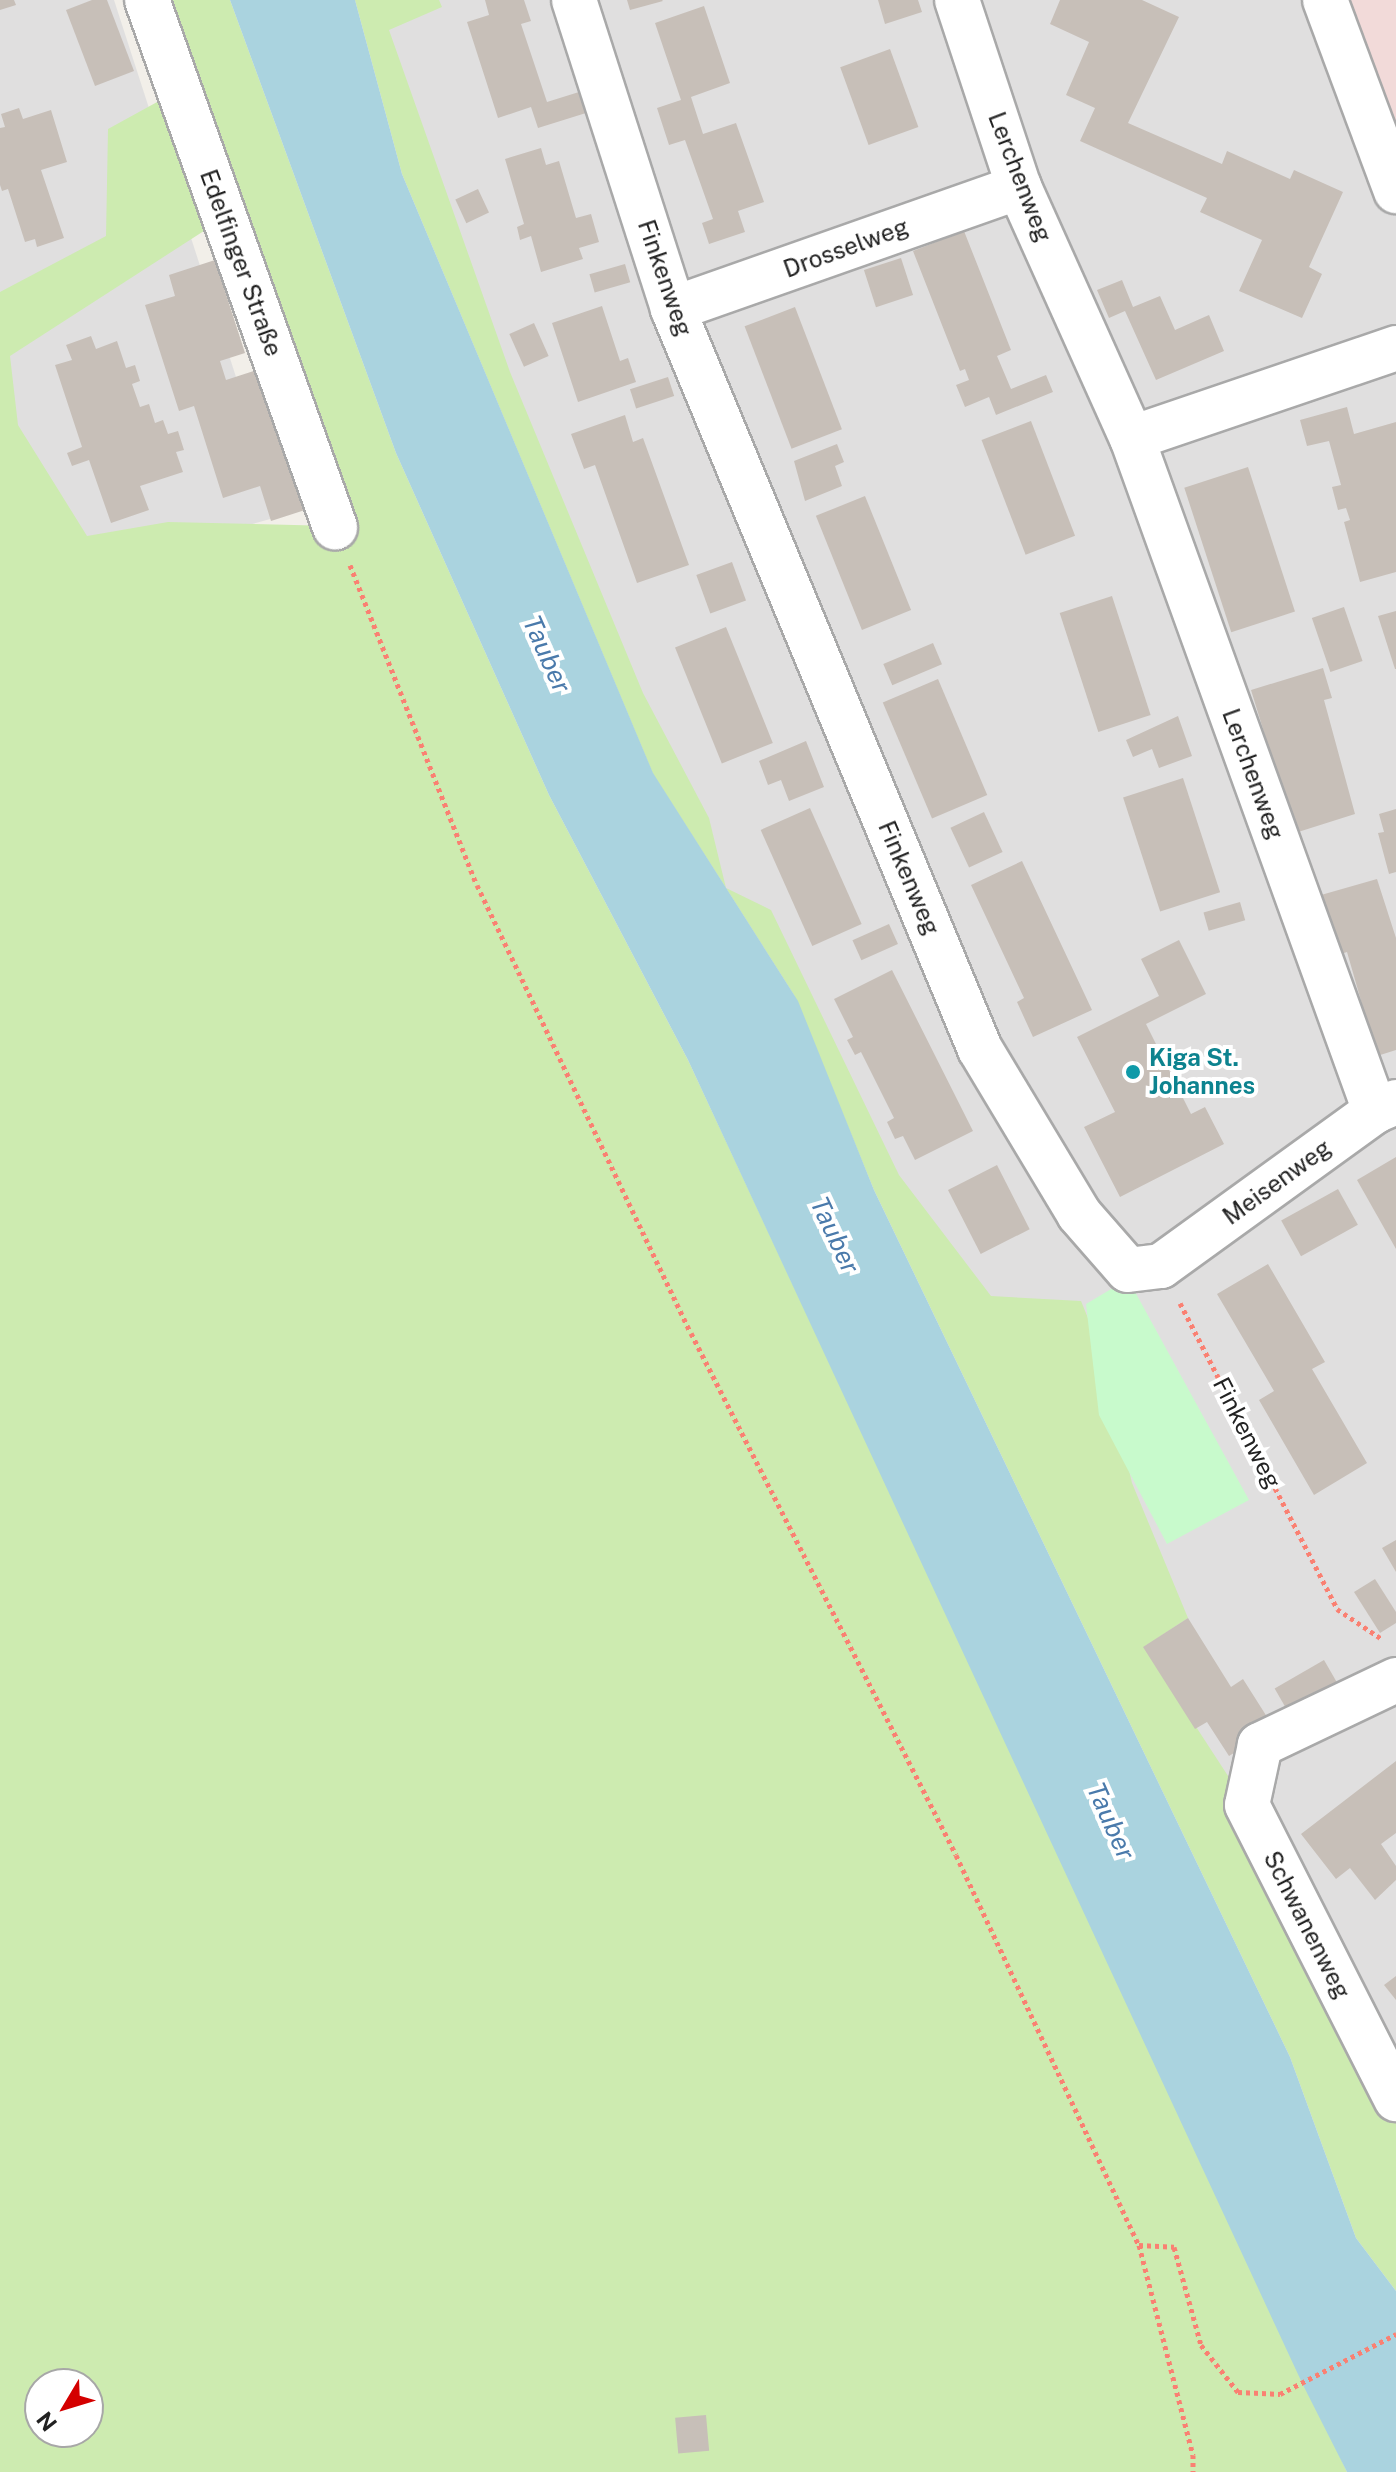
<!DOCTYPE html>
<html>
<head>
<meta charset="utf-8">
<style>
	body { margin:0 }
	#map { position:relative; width:1396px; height:2472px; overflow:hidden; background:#f2efe9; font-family:"Public Sans",sans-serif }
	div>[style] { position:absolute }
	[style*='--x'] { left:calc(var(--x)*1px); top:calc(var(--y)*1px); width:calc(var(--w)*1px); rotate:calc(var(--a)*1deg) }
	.residential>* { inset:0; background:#e0dfdf }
	.commercial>* { inset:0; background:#f2dad9 }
	.grass>* { inset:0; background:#cdebb0 }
	.park>* { inset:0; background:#c8facc }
	.water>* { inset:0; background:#aad3df }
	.building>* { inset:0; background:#c7bfb8; transform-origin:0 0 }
	.path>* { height:5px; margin-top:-2.5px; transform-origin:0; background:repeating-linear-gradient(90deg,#fa8072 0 4px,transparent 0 8px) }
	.roads { filter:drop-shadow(2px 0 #a9a9a9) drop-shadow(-2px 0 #a9a9a9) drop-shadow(0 2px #a9a9a9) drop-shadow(0 -2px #a9a9a9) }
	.minor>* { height:44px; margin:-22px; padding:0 22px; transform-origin:22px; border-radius:22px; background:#fff }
	.tertiary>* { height:44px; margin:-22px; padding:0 22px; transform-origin:22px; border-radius:22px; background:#fff }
	.dots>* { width:22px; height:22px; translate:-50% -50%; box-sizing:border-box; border:4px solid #fff; border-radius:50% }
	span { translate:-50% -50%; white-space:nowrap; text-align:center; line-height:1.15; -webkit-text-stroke:8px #fff; paint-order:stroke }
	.street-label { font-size:24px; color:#222 }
	.culture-label { font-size:24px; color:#0d838f; font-weight:700 }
	.left { translate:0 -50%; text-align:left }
	.water-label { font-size:26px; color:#4a7aab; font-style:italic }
	.north { position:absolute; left:24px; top:2368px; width:80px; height:80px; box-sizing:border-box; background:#fff; border:2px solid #a7a7a7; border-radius:50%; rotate:232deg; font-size:22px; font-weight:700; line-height:32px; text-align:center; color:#222 }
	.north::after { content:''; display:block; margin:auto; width:28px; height:36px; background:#d40000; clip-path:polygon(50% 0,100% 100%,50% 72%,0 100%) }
</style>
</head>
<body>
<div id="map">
	<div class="residential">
		<i style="clip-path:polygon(0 0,114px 0,281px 516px,50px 580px,0 474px)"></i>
		<i style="clip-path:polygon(355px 0,1325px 0,1396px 191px,1396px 2219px,798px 1001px,653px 774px)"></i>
	</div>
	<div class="commercial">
		<i style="clip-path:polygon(1325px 0,1396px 0,1396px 191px)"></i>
	</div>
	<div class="grass">
		<i style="clip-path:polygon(evenodd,147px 0,230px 0,396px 453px,549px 795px,688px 1060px,1347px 2472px,0 2472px,0 292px,106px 236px,108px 129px,179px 90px,147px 0,224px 218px,334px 526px,168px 522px,87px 536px,18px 425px,10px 356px,224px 218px,147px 0,40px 2384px,88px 2384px,88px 2432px,40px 2432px,40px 2384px)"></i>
		<i style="clip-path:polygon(355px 0,439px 0,442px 7px,389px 30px,510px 372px,643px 693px,709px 818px,726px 888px,771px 910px,899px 1175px,991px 1296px,1081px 1301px,1101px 1350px,1132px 1483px,1188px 1618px,1144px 1647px,1247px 1805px,1396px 2099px,1396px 2291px,1356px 2238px,1290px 2057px,874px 1190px,794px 995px,726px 888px,653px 774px,402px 174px)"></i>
	</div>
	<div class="park">
		<i style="clip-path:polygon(1128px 1279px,1249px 1500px,1167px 1544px,1099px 1415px,1086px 1304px)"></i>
	</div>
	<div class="water">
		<i style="clip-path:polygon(230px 0,355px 0,402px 174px,653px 773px,798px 1001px,874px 1190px,1290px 2057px,1356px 2238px,1396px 2291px,1396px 2472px,1347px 2472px,1303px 2385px,688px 1060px,549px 795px,396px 453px)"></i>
	</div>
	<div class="building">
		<i style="clip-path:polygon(0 0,14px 0,16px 5px,0 10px)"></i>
		<i style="clip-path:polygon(92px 0,107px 0,134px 71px,95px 86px,66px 10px)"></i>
		<i style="clip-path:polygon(485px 0,524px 0,531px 21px,521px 24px,547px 102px,579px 92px,586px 113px,538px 128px,531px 107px,498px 118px,467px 22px,489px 15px)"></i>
		<i style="clip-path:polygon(627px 0,662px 0,663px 1px,630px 10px)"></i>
		<i style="clip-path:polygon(878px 0,918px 0,922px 12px,885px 24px)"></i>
		<i style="clip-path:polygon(1060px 0,1142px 0,1179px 17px,1128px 123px,1222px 164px,1227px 151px,1290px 179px,1294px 170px,1343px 192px,1309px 267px,1322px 274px,1302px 318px,1239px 291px,1262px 240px,1200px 212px,1207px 198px,1080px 141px,1095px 108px,1066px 95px,1089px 42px,1050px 24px)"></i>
		<i style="clip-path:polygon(704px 6px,730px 83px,691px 97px,703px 134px,736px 123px,764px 202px,738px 211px,745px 232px,709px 244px,702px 223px,713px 219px,685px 140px,669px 145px,657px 108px,681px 100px,655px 23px)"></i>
		<i style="left:890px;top:49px;width:83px;height:53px;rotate:70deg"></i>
		<i style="clip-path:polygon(19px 108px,23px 119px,51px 110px,67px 162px,41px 170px,64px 238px,37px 247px,35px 239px,25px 242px,8px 189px,2px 191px,0 185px,0 128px,5px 127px,1px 114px)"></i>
		<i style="clip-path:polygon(541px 148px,546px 165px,559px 161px,576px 218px,591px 214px,599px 242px,579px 248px,583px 259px,541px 272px,531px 236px,520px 240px,517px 227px,524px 224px,505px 159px)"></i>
		<i style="left:478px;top:189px;width:26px;height:25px;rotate:65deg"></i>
		<i style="clip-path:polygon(964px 231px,1011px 350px,997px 356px,1011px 389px,1046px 375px,1053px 392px,996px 415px,989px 397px,965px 407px,956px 385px,969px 380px,965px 369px,960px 371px,913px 251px)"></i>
		<i style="left:901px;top:258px;width:39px;height:39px;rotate:72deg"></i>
		<i style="clip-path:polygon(215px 260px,245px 353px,220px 361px,226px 380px,260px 369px,305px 510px,271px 521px,260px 486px,223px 498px,194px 406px,179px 411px,145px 305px,175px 296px,169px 275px)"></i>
		<i style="left:625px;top:264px;width:19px;height:37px;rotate:74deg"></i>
		<i style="clip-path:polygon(1122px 280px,1133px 307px,1160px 296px,1175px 330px,1209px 315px,1224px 351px,1156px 380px,1125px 311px,1109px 318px,1097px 290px)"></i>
		<i style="clip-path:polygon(602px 306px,620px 361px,628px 358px,636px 382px,578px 402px,552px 323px)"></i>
		<i style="left:795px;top:307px;width:131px;height:54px;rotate:69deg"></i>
		<i style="left:534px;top:323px;width:36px;height:27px;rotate:66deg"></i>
		<i style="clip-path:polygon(91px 336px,96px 349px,117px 341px,126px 368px,135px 365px,140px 381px,132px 384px,140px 407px,149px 404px,155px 423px,163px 420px,168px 434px,178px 431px,184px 450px,176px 452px,183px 472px,140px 486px,149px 510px,111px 523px,89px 460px,72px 466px,67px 453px,82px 447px,55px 365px,72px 360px,66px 345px)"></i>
		<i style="left:668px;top:377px;width:20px;height:40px;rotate:72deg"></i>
		<i style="clip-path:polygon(1347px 407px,1354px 434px,1396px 422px,1396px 572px,1360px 582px,1344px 522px,1350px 520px,1346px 508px,1338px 510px,1332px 487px,1341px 485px,1329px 441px,1307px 446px,1300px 420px)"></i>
		<i style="clip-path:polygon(625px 415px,633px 442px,643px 438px,689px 565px,637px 583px,595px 465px,584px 469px,571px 434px)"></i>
		<i style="left:1031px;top:421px;width:123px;height:53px;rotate:69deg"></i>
		<i style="clip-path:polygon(837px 444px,844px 462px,835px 466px,842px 486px,805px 501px,794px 461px)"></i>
		<i style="left:1248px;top:467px;width:152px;height:67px;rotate:72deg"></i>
		<i style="left:865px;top:496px;width:123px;height:53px;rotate:68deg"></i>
		<i style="left:732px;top:562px;width:41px;height:38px;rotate:70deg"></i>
		<i style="left:1112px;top:596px;width:125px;height:55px;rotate:72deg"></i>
		<i style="left:1344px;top:607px;width:57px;height:34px;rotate:71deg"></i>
		<i style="clip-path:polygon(1396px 611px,1396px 669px,1395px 669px,1378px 616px)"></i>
		<i style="left:726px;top:627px;width:125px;height:55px;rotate:68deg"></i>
		<i style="left:933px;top:643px;width:23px;height:54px;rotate:67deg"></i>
		<i style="clip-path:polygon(1323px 668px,1332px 698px,1324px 700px,1355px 814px,1295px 833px,1251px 690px)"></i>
		<i style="left:938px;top:679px;width:126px;height:60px;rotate:67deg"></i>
		<i style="clip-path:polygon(1178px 716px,1192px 756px,1159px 768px,1152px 749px,1133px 757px,1126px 740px)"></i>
		<i style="clip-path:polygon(806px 741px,824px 787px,789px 801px,781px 780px,768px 785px,759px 761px)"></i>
		<i style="left:1183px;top:778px;width:120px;height:63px;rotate:72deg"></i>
		<i style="left:810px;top:808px;width:127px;height:54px;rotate:66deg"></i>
		<i style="clip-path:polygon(1396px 809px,1396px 872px,1389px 874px,1378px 833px,1384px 832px,1379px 814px)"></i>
		<i style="left:984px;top:812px;width:44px;height:37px;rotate:65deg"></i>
		<i style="clip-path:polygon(1022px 861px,1092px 1010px,1033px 1037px,1017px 1002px,1024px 998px,971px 885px)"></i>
		<i style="clip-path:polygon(1377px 879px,1396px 938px,1396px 1050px,1377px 1056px,1347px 952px,1338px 955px,1321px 895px)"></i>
		<i style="left:1240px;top:902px;width:19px;height:38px;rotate:74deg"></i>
		<i style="left:889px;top:924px;width:22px;height:40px;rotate:66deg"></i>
		<i style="clip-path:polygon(1179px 940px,1206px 994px,1146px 1024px,1191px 1114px,1205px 1107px,1224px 1144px,1120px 1197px,1084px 1127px,1115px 1112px,1077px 1037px,1159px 996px,1141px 959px)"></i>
		<i style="clip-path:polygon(892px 970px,973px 1131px,915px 1160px,903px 1136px,895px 1139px,887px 1122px,894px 1118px,861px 1052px,855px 1055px,847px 1040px,853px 1037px,834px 999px)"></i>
		<i style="clip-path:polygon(1396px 1157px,1396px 1249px,1357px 1180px)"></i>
		<i style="left:997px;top:1165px;width:72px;height:55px;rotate:63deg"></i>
		<i style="left:1338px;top:1189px;width:41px;height:65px;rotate:61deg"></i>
		<i style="clip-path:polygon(1268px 1264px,1325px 1362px,1312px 1369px,1367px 1463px,1314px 1495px,1259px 1400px,1274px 1391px,1217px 1294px)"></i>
		<i style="clip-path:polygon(1396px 1540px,1396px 1572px,1382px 1548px)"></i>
		<i style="clip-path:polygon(1375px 1579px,1396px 1612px,1396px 1623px,1380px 1633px,1354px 1592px)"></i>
		<i style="clip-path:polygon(1188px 1618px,1231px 1687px,1243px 1679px,1274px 1728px,1229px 1756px,1207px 1722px,1195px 1729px,1143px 1647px)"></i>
		<i style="left:1324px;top:1660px;width:34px;height:57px;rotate:60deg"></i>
		<i style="clip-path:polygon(1396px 1761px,1396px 1833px,1381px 1844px,1396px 1866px,1396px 1880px,1375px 1900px,1350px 1868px,1336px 1879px,1301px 1834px)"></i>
		<i style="clip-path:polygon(1396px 1976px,1396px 2000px,1384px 1985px)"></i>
		<i style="left:706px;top:2415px;width:36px;height:31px;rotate:85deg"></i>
	</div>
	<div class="path">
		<i style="--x:350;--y:565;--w:344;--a:68.4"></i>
		<i style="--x:477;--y:885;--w:496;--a:64.5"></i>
		<i style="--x:691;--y:1333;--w:585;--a:63.08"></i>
		<i style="--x:956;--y:1855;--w:431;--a:64.9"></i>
		<i style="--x:1139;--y:2245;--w:217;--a:75.6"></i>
		<i style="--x:1193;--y:2455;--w:17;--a:90"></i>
		<i style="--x:1180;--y:1303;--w:344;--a:62.8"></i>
		<i style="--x:1337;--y:1609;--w:54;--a:33.7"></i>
		<i style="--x:1139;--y:2245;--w:35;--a:3"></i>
		<i style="--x:1174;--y:2247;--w:102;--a:74.6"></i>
		<i style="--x:1201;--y:2345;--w:60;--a:51.8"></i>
		<i style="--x:1238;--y:2392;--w:42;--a:2.7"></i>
		<i style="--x:1280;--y:2394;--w:131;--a:-27.3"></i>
	</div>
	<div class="roads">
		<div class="minor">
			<i style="--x:147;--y:0;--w:560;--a:70.37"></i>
			<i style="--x:574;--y:0;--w:324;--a:72.2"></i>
			<i style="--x:673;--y:309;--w:801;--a:67.47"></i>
			<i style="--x:980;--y:1049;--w:192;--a:59"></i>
			<i style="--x:1079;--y:1214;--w:74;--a:48.8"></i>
			<i style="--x:1128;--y:1270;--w:33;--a:-7"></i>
			<i style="--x:1161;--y:1266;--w:264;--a:-35.9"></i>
			<i style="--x:1375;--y:1111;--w:23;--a:-23"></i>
			<i style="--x:957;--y:0;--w:197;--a:71.7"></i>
			<i style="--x:1019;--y:187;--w:275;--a:65.8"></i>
			<i style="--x:1132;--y:438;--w:716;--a:70.15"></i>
			<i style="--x:673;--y:309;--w:367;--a:-19.4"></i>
			<i style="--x:1132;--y:438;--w:279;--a:-18.8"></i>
			<i style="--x:1396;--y:1680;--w:151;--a:154.5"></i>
			<i style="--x:1260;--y:1745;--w:61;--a:102.2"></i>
			<i style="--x:1247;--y:1805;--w:330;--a:63.1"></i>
		</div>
		<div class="tertiary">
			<i style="--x:1325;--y:0;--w:204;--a:69.6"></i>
		</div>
	</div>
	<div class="dots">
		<i style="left:1133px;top:1072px;background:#0f9aa8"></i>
	</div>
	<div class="street-label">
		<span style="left:1020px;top:177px;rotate:69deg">Lerchenweg</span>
		<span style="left:846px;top:248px;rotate:-20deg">Drosselweg</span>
		<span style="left:241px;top:263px;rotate:70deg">Edelfinger Straße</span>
		<span style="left:665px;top:278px;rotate:71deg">Finkenweg</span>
		<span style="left:1253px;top:774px;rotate:70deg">Lerchenweg</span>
		<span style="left:909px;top:878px;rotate:67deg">Finkenweg</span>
		<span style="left:1277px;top:1182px;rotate:-36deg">Meisenweg</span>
		<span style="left:1247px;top:1433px;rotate:63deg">Finkenweg</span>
		<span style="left:1307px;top:1925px;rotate:63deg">Schwanenweg</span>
	</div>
	<div class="culture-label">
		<span class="left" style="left:1149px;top:1072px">Kiga St.<br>Johannes</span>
	</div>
	<div class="water-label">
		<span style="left:547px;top:654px;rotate:66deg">Tauber</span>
		<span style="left:835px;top:1235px;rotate:65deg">Tauber</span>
		<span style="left:1111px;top:1821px;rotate:66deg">Tauber</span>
	</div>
	<div class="north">N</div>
</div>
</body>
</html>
